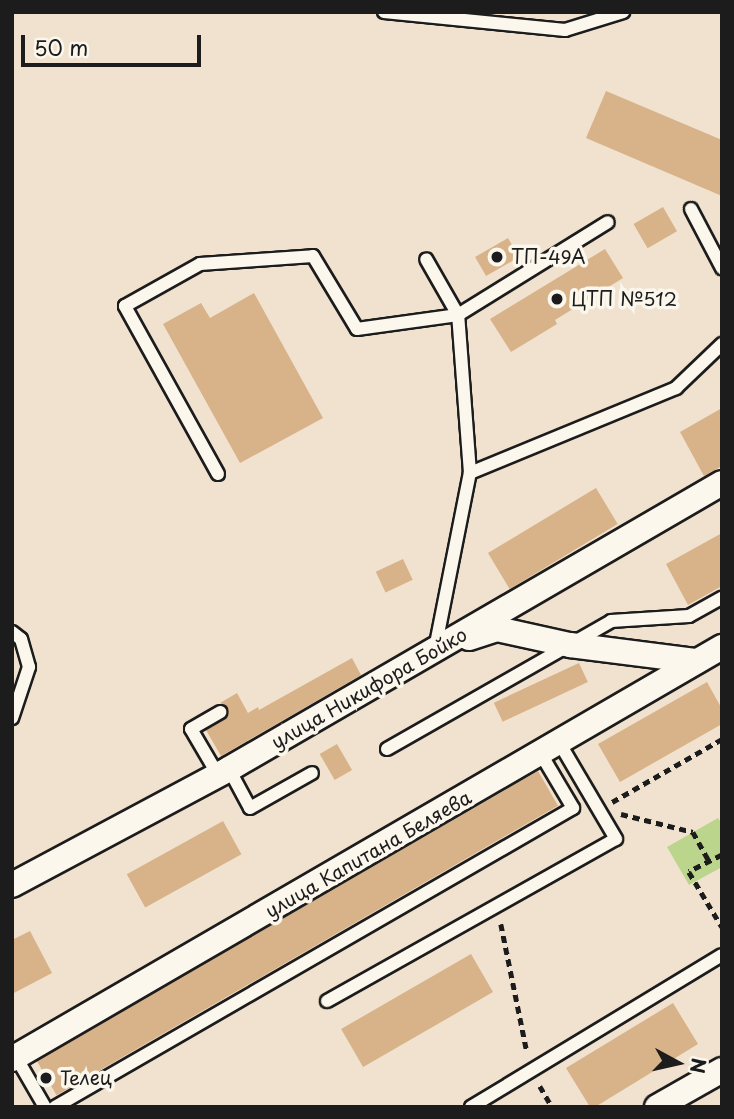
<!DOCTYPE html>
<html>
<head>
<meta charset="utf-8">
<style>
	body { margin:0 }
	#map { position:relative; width:734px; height:1119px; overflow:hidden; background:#f0e2ce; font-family:"Playpen Sans",sans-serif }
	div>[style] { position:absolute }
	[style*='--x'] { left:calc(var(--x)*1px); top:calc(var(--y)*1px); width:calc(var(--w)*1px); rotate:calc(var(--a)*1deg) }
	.green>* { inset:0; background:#bbd58d }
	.building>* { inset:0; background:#d8b289; transform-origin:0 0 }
	.path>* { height:4.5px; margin-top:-2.25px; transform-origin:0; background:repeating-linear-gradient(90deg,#1c1c1c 0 7px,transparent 0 12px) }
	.roads { filter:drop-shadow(2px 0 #1c1c1c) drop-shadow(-2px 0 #1c1c1c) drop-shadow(0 2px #1c1c1c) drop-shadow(0 -2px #1c1c1c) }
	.service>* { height:12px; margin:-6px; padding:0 6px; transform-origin:6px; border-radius:6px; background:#fbf7ec }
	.minor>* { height:24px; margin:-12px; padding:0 12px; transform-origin:12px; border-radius:12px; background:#fbf7ec }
	.dots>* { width:19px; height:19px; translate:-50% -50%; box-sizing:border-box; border:4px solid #fbf7ec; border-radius:50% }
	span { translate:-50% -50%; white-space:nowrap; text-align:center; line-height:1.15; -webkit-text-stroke:7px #fbf7ec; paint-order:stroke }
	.poi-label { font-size:19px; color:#1c1c1c }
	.left { translate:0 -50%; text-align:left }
	.street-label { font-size:19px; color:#1c1c1c }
	.frame { position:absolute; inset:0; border:14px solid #1c1c1c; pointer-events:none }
	.north { position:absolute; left:643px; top:1028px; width:70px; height:70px; -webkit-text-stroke:5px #fbf7ec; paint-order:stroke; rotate:98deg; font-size:19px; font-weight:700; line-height:28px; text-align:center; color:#1c1c1c }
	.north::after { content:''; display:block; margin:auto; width:24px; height:32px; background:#1c1c1c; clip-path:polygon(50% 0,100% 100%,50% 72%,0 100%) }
	.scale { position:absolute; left:21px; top:35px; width:180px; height:32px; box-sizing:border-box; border:4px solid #1c1c1c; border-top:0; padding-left:9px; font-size:21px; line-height:24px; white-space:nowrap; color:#1c1c1c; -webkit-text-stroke:5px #fbf7ec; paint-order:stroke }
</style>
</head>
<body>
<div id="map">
	<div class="green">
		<i style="clip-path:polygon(718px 818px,722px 824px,722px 867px,689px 885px,667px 847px)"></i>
	</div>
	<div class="building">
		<i style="clip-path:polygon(606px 91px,722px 140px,722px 196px,586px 138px)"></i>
		<i style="left:663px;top:207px;width:28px;height:34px;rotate:60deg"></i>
		<i style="left:508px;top:238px;width:22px;height:38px;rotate:60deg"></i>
		<i style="clip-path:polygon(605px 249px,623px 278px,555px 320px,557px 324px,511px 352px,490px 319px)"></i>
		<i style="clip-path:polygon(254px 293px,323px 418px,240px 463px,163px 324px,201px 303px,210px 318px)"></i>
		<i style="clip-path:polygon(722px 408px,722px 466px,704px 476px,680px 432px)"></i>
		<i style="left:596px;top:488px;width:42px;height:126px;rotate:59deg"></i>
		<i style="clip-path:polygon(722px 533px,722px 586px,688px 605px,666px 564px)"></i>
		<i style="left:403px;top:559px;width:23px;height:30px;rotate:65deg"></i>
		<i style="clip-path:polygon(352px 658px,361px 675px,221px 756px,206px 730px,228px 717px,228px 708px,220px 703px,237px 693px,248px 713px,258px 707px,259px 710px)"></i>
		<i style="left:579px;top:663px;width:21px;height:94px;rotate:65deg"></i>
		<i style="clip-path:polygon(707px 682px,722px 709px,722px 724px,620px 782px,598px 744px)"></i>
		<i style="left:337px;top:744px;width:30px;height:20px;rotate:60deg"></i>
		<i style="left:538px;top:771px;width:40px;height:579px;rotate:60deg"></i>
		<i style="left:223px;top:821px;width:38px;height:110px;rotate:61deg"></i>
		<i style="clip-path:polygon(30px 931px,52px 973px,12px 994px,12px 940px)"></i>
		<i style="left:471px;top:954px;width:44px;height:150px;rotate:60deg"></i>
		<i style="clip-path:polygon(673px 1003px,698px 1044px,595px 1107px,590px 1107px,566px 1068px)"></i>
	</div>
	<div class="path">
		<i style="--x:612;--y:802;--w:127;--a:-29.8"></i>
		<i style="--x:621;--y:814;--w:74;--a:14"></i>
		<i style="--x:693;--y:832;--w:33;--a:61"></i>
		<i style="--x:722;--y:855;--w:37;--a:153"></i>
		<i style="--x:689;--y:872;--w:64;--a:59"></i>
		<i style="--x:501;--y:924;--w:131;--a:78.5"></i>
		<i style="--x:540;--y:1086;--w:24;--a:60"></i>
	</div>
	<div class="roads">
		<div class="service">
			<i style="--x:384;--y:12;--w:182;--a:5.7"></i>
			<i style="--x:565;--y:30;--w:61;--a:-17.2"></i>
			<i style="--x:691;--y:209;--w:67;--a:62.3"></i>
			<i style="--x:470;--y:473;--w:158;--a:-94.3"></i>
			<i style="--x:458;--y:315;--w:176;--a:-31.8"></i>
			<i style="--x:218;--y:474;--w:192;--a:-119"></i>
			<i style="--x:125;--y:306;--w:86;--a:-29.2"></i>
			<i style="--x:200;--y:264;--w:113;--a:-4"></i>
			<i style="--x:313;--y:256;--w:85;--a:58.9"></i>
			<i style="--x:357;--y:329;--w:102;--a:-7.9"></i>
			<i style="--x:458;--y:315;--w:64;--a:-119.7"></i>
			<i style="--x:12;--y:632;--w:11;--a:38"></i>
			<i style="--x:21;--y:639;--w:29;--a:74"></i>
			<i style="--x:29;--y:667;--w:54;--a:108.4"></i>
			<i style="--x:435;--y:649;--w:179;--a:-78.8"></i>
			<i style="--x:470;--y:473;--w:223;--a:-22.4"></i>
			<i style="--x:676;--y:388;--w:64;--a:-43.7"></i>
			<i style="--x:387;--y:749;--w:258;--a:-29.7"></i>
			<i style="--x:611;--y:621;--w:78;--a:-3.7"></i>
			<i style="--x:689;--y:616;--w:38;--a:-29"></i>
			<i style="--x:229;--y:769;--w:44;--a:61.7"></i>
			<i style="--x:250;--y:808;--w:71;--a:-29.4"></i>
			<i style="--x:218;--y:775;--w:53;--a:-120.4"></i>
			<i style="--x:191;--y:729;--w:34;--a:-30"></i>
			<i style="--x:327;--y:1001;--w:331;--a:-29.3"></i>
			<i style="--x:616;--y:839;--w:110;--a:-120.5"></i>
			<i style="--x:16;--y:1057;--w:58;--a:59.9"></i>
			<i style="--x:55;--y:1107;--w:598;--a:-29.99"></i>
			<i style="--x:573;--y:808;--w:63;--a:-120.7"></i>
			<i style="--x:471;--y:1107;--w:293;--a:-31.2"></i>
		</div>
		<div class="minor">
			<i style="--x:469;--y:638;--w:29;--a:-18"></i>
			<i style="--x:497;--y:629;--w:75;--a:12.4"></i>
			<i style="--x:570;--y:645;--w:128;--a:7.2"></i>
			<i style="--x:12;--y:885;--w:246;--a:-28.1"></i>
			<i style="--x:229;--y:769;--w:570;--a:-30.12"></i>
			<i style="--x:12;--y:1059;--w:821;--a:-30.13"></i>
			<i style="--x:657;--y:1107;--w:75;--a:-29.6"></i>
		</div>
	</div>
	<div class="dots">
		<i style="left:497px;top:257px;background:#1c1c1c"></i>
		<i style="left:557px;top:299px;background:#1c1c1c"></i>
		<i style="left:46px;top:1078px;background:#1c1c1c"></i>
	</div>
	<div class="poi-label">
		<span class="left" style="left:511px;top:257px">ТП-49А</span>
		<span class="left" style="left:571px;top:299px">ЦТП №512</span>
		<span class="left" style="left:60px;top:1078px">Телец</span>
	</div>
	<div class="street-label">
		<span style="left:369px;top:688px;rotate:-30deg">улица Никифора Бойко</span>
		<span style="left:368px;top:854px;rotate:-30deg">улица Капитана Беляева</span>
	</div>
	<div class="frame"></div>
	<div class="north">N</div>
	<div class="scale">50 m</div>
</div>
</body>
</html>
